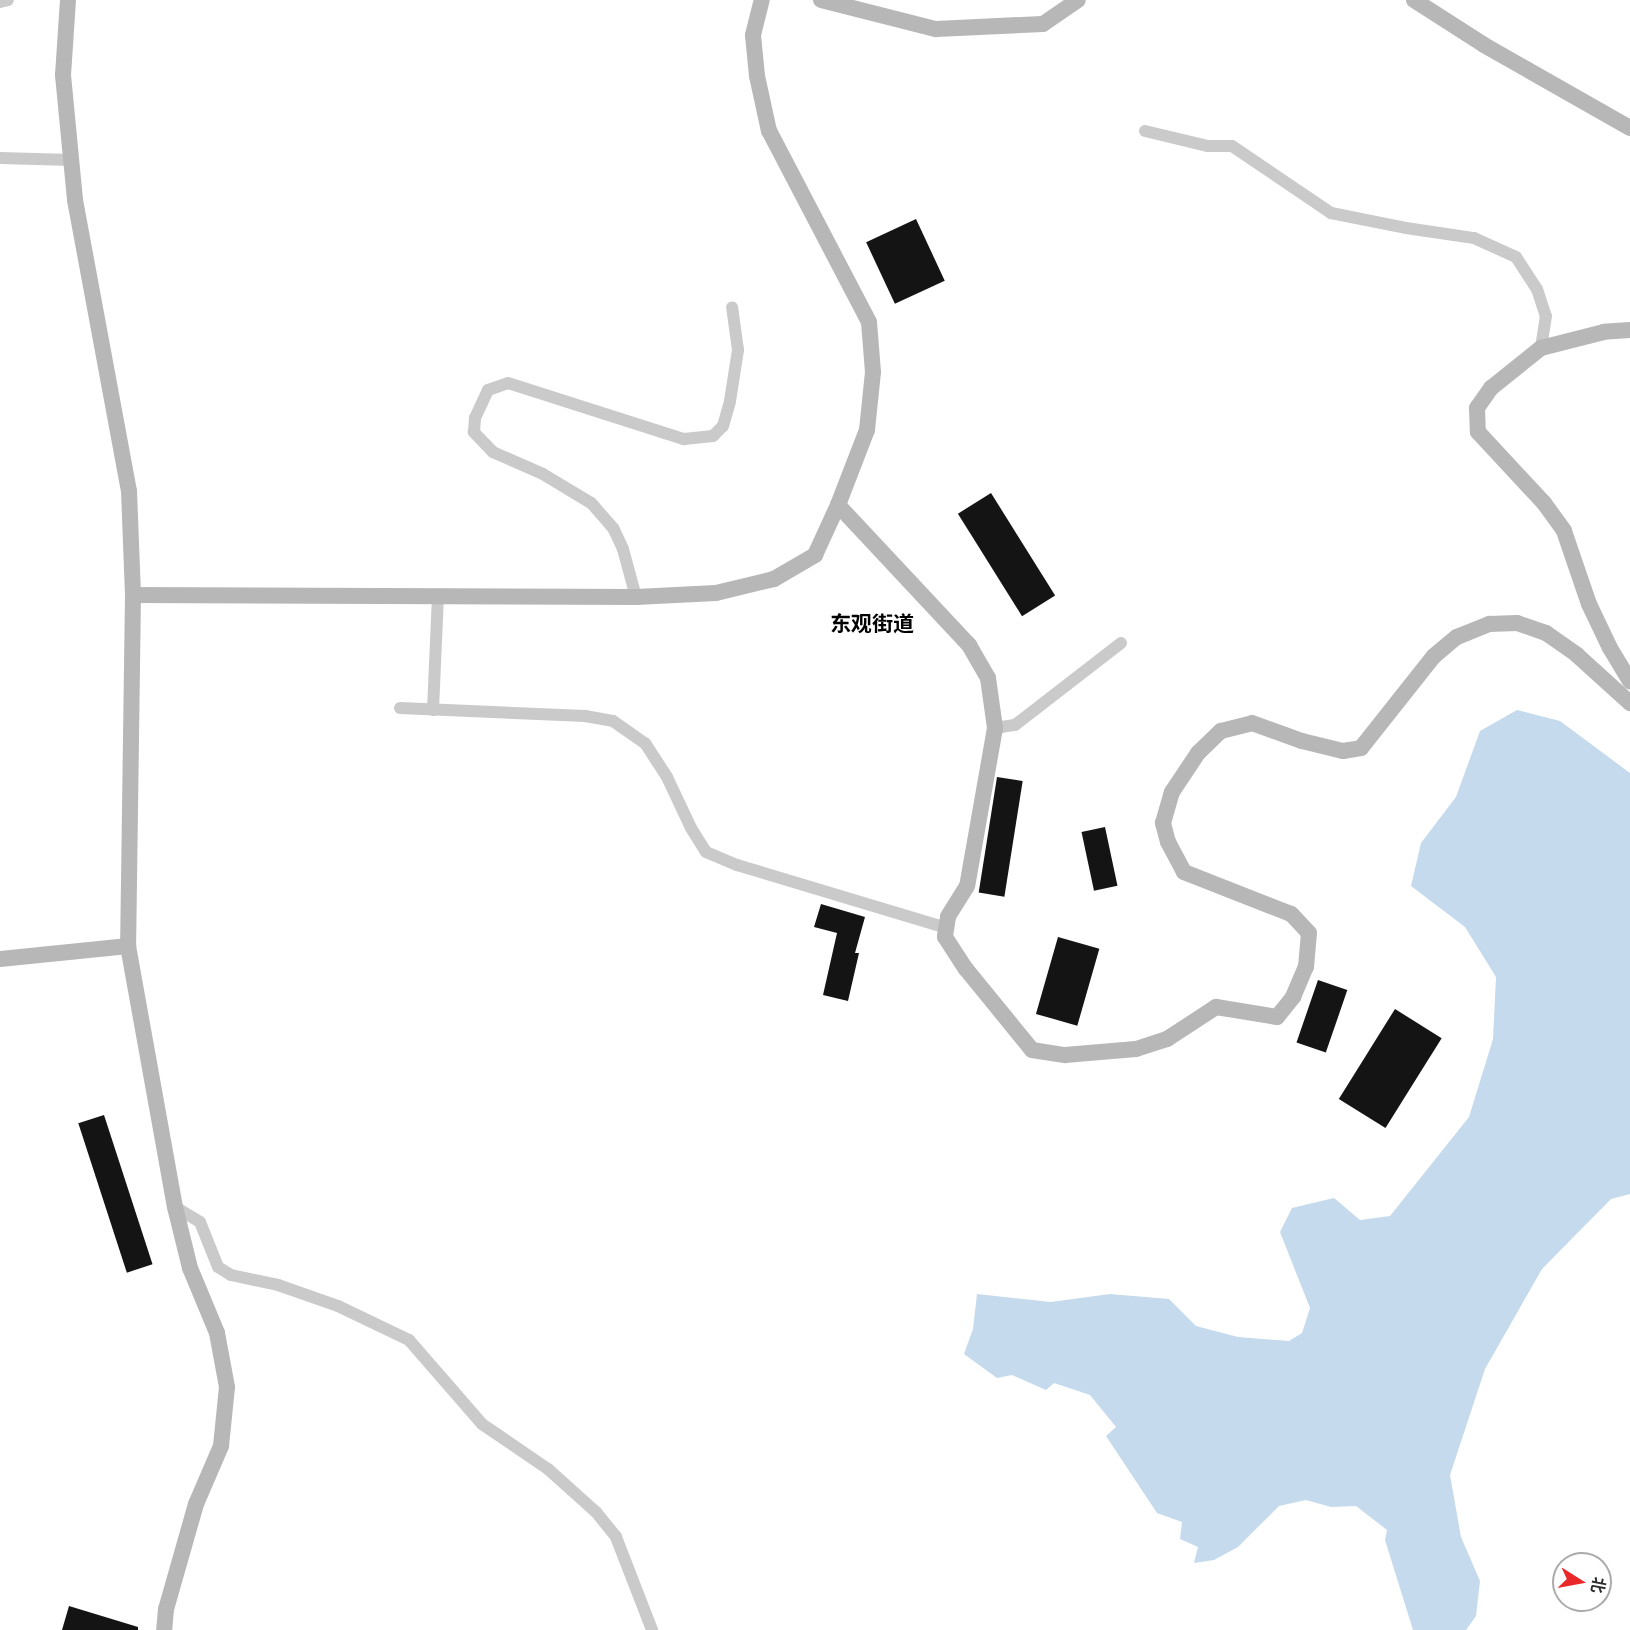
<!DOCTYPE html>
<html>
<head>
<meta charset="utf-8">
<style>
	body { margin:0 }
	#map { position:relative; width:1630px; height:1630px; overflow:hidden; background:#fff; font-family:Roboto,"Noto Sans SC",sans-serif }
	div>[style] { position:absolute }
	[style*='--x'] { left:calc(var(--x)*1px); top:calc(var(--y)*1px); width:calc(var(--w)*1px); rotate:calc(var(--a)*1deg) }
	.water>* { inset:0; background:#c5daec }
	.building>* { inset:0; background:#141414; transform-origin:0 0 }
	.street>* { height:12px; margin:-6px; padding:0 6px; transform-origin:6px; border-radius:6px; background:#cacaca }
	.secondary>* { height:16px; margin:-8px; padding:0 8px; transform-origin:8px; border-radius:8px; background:#b7b7b7 }
	span { translate:-50% -50%; white-space:nowrap; text-align:center; line-height:1.15; -webkit-text-stroke:6px #fff; paint-order:stroke }
	.district-label { font-size:21px; color:#000; font-weight:700 }
	.north { position:absolute; left:1552px; top:1552px; width:60px; height:60px; box-sizing:border-box; background:#fff; border:2px solid #ababab; border-radius:50%; rotate:101deg; font-size:16px; font-weight:700; line-height:24px; text-align:center; color:#2d2d2d }
	.north::after { content:''; display:block; margin:auto; width:21px; height:27px; background:#eb2829; clip-path:polygon(50% 0,100% 100%,50% 72%,0 100%) }
</style>
</head>
<body>
<div id="map">
	<div class="water">
		<i style="clip-path:polygon(1517px 710px,1560px 721px,1630px 773px,1630px 1194px,1611px 1199px,1542px 1269px,1485px 1369px,1450px 1475px,1461px 1537px,1480px 1581px,1476px 1616px,1466px 1630px,1413px 1630px,1385px 1540px,1387px 1530px,1356px 1506px,1331px 1507px,1306px 1500px,1279px 1506px,1238px 1547px,1214px 1560px,1194px 1563px,1198px 1547px,1180px 1539px,1182px 1522px,1157px 1513px,1106px 1436px,1116px 1427px,1090px 1395px,1054px 1383px,1046px 1390px,1012px 1375px,997px 1378px,964px 1354px,973px 1329px,977px 1294px,1051px 1302px,1110px 1294px,1169px 1299px,1196px 1326px,1238px 1337px,1289px 1341px,1302px 1333px,1310px 1308px,1280px 1232px,1292px 1208px,1334px 1198px,1360px 1220px,1390px 1216px,1469px 1117px,1493px 1039px,1496px 977px,1465px 927px,1411px 886px,1421px 843px,1456px 797px,1480px 731px)"></i>
	</div>
	<div class="building">
		<i style="left:916px;top:219px;width:68px;height:55px;rotate:65deg"></i>
		<i style="left:991px;top:493px;width:121px;height:39px;rotate:58deg"></i>
		<i style="left:997px;top:777px;width:26px;height:117px;rotate:9deg"></i>
		<i style="left:1105px;top:827px;width:60px;height:24px;rotate:78deg"></i>
		<i style="clip-path:polygon(821px 904px,865px 917px,855px 953px,859px 953px,848px 1001px,823px 995px,837px 933px,814px 927px)"></i>
		<i style="left:1058px;top:937px;width:43px;height:80px;rotate:16deg"></i>
		<i style="left:1318px;top:980px;width:31px;height:66px;rotate:19deg"></i>
		<i style="left:1395px;top:1009px;width:55px;height:106px;rotate:32deg"></i>
		<i style="left:104px;top:1115px;width:157px;height:27px;rotate:72deg"></i>
		<i style="clip-path:polygon(69px 1606px,138px 1627px,138px 1630px,62px 1630px)"></i>
	</div>
	<div class="street">
		<i style="--x:0;--y:2;--w:8;--a:-14"></i>
		<i style="--x:1145;--y:131;--w:65;--a:13.4"></i>
		<i style="--x:1208;--y:146;--w:24;--a:0"></i>
		<i style="--x:1232;--y:146;--w:120;--a:34.1"></i>
		<i style="--x:1331;--y:213;--w:76;--a:11.3"></i>
		<i style="--x:1406;--y:228;--w:69;--a:8.4"></i>
		<i style="--x:1474;--y:238;--w:46;--a:24.3"></i>
		<i style="--x:1516;--y:257;--w:38;--a:57"></i>
		<i style="--x:1537;--y:289;--w:28;--a:72"></i>
		<i style="--x:1546;--y:316;--w:32;--a:99"></i>
		<i style="--x:0;--y:158;--w:71;--a:1.6"></i>
		<i style="--x:636;--y:597;--w:50;--a:-105.2"></i>
		<i style="--x:623;--y:549;--w:23;--a:-115"></i>
		<i style="--x:613;--y:528;--w:33;--a:-131"></i>
		<i style="--x:591;--y:503;--w:56;--a:-148.9"></i>
		<i style="--x:543;--y:474;--w:55;--a:-156.3"></i>
		<i style="--x:493;--y:452;--w:28;--a:-134"></i>
		<i style="--x:474;--y:432;--w:14;--a:-86"></i>
		<i style="--x:475;--y:418;--w:31;--a:-65"></i>
		<i style="--x:488;--y:390;--w:21;--a:-19"></i>
		<i style="--x:508;--y:383;--w:185;--a:17.7"></i>
		<i style="--x:684;--y:439;--w:29;--a:-6"></i>
		<i style="--x:713;--y:436;--w:14;--a:-45"></i>
		<i style="--x:723;--y:426;--w:26;--a:-74"></i>
		<i style="--x:730;--y:401;--w:52;--a:-81.1"></i>
		<i style="--x:738;--y:350;--w:43;--a:-97.9"></i>
		<i style="--x:400;--y:708;--w:185;--a:2.5"></i>
		<i style="--x:585;--y:716;--w:28;--a:10"></i>
		<i style="--x:613;--y:721;--w:39;--a:35"></i>
		<i style="--x:645;--y:743;--w:40;--a:57.1"></i>
		<i style="--x:667;--y:777;--w:56;--a:64.8"></i>
		<i style="--x:691;--y:828;--w:28;--a:58"></i>
		<i style="--x:706;--y:852;--w:34;--a:23"></i>
		<i style="--x:737;--y:865;--w:219;--a:16.7"></i>
		<i style="--x:433;--y:710;--w:114;--a:-87.5"></i>
		<i style="--x:995;--y:728;--w:20;--a:-9"></i>
		<i style="--x:1015;--y:725;--w:134;--a:-37.7"></i>
		<i style="--x:175;--y:1207;--w:29;--a:31"></i>
		<i style="--x:200;--y:1222;--w:48;--a:68.2"></i>
		<i style="--x:218;--y:1267;--w:15;--a:32"></i>
		<i style="--x:231;--y:1275;--w:48;--a:12"></i>
		<i style="--x:278;--y:1285;--w:64;--a:19.3"></i>
		<i style="--x:338;--y:1306;--w:79;--a:25.6"></i>
		<i style="--x:409;--y:1340;--w:111;--a:49"></i>
		<i style="--x:482;--y:1424;--w:80;--a:34.3"></i>
		<i style="--x:548;--y:1469;--w:64;--a:41.9"></i>
		<i style="--x:596;--y:1512;--w:32;--a:51"></i>
		<i style="--x:616;--y:1537;--w:100;--a:68.8"></i>
	</div>
	<div class="secondary">
		<i style="--x:68;--y:0;--w:75;--a:93.8"></i>
		<i style="--x:63;--y:75;--w:126;--a:84.5"></i>
		<i style="--x:75;--y:200;--w:296;--a:79.5"></i>
		<i style="--x:129;--y:491;--w:104;--a:87.8"></i>
		<i style="--x:133;--y:595;--w:351;--a:90.8"></i>
		<i style="--x:128;--y:946;--w:265;--a:79.8"></i>
		<i style="--x:175;--y:1207;--w:63;--a:76.2"></i>
		<i style="--x:190;--y:1268;--w:70;--a:67.4"></i>
		<i style="--x:217;--y:1333;--w:55;--a:79.5"></i>
		<i style="--x:227;--y:1387;--w:59;--a:95.8"></i>
		<i style="--x:221;--y:1446;--w:63;--a:113.3"></i>
		<i style="--x:196;--y:1504;--w:109;--a:105.9"></i>
		<i style="--x:166;--y:1609;--w:21;--a:95"></i>
		<i style="--x:821;--y:0;--w:119;--a:14.2"></i>
		<i style="--x:936;--y:29;--w:107;--a:-2.7"></i>
		<i style="--x:1043;--y:24;--w:42;--a:-34.4"></i>
		<i style="--x:1414;--y:0;--w:83;--a:32.7"></i>
		<i style="--x:1484;--y:45;--w:168;--a:29.6"></i>
		<i style="--x:1630;--y:330;--w:26;--a:176"></i>
		<i style="--x:1604;--y:332;--w:65;--a:165.7"></i>
		<i style="--x:1541;--y:348;--w:64;--a:141.3"></i>
		<i style="--x:1491;--y:388;--w:24;--a:125"></i>
		<i style="--x:1477;--y:408;--w:24;--a:88"></i>
		<i style="--x:1478;--y:432;--w:97;--a:47.1"></i>
		<i style="--x:1544;--y:503;--w:34;--a:54"></i>
		<i style="--x:1564;--y:531;--w:77;--a:71.1"></i>
		<i style="--x:1589;--y:604;--w:49;--a:64.5"></i>
		<i style="--x:1610;--y:648;--w:39;--a:59"></i>
		<i style="--x:838;--y:505;--w:192;--a:46.9"></i>
		<i style="--x:969;--y:645;--w:38;--a:60"></i>
		<i style="--x:988;--y:678;--w:50;--a:82"></i>
		<i style="--x:995;--y:728;--w:160;--a:100"></i>
		<i style="--x:967;--y:886;--w:36;--a:122"></i>
		<i style="--x:948;--y:917;--w:20;--a:99"></i>
		<i style="--x:945;--y:937;--w:38;--a:57"></i>
		<i style="--x:966;--y:969;--w:104;--a:50.8"></i>
		<i style="--x:1032;--y:1050;--w:33;--a:9"></i>
		<i style="--x:1065;--y:1055;--w:71;--a:-4.8"></i>
		<i style="--x:1136;--y:1049;--w:33;--a:-18"></i>
		<i style="--x:1167;--y:1039;--w:59;--a:-33.1"></i>
		<i style="--x:1216;--y:1007;--w:62;--a:9.3"></i>
		<i style="--x:1277;--y:1017;--w:26;--a:-51"></i>
		<i style="--x:1293;--y:997;--w:33;--a:-67"></i>
		<i style="--x:1306;--y:967;--w:34;--a:-85"></i>
		<i style="--x:1309;--y:933;--w:26;--a:-133"></i>
		<i style="--x:1291;--y:914;--w:115;--a:-158.6"></i>
		<i style="--x:1184;--y:872;--w:34;--a:-118"></i>
		<i style="--x:1168;--y:842;--w:20;--a:-105"></i>
		<i style="--x:1163;--y:823;--w:32;--a:-74"></i>
		<i style="--x:1172;--y:792;--w:47;--a:-56.3"></i>
		<i style="--x:1198;--y:753;--w:32;--a:-44"></i>
		<i style="--x:1221;--y:731;--w:32;--a:-14"></i>
		<i style="--x:1252;--y:723;--w:53;--a:19.8"></i>
		<i style="--x:1302;--y:741;--w:42;--a:13.7"></i>
		<i style="--x:1343;--y:751;--w:18;--a:-9"></i>
		<i style="--x:1361;--y:748;--w:117;--a:-51.6"></i>
		<i style="--x:1434;--y:656;--w:30;--a:-40"></i>
		<i style="--x:1457;--y:637;--w:35;--a:-22"></i>
		<i style="--x:1489;--y:624;--w:28;--a:-2"></i>
		<i style="--x:1517;--y:623;--w:31;--a:19"></i>
		<i style="--x:1546;--y:633;--w:38;--a:35"></i>
		<i style="--x:1577;--y:655;--w:72;--a:42.2"></i>
		<i style="--x:133;--y:595;--w:503;--a:0.23"></i>
		<i style="--x:636;--y:597;--w:80;--a:-2.9"></i>
		<i style="--x:716;--y:593;--w:60;--a:-13.6"></i>
		<i style="--x:774;--y:579;--w:48;--a:-30.3"></i>
		<i style="--x:815;--y:555;--w:55;--a:-65.3"></i>
		<i style="--x:838;--y:505;--w:80;--a:-68.9"></i>
		<i style="--x:867;--y:430;--w:58;--a:-84.1"></i>
		<i style="--x:873;--y:372;--w:50;--a:-94.6"></i>
		<i style="--x:869;--y:322;--w:216;--a:-117.6"></i>
		<i style="--x:769;--y:131;--w:56;--a:-102.3"></i>
		<i style="--x:757;--y:76;--w:41;--a:-95.6"></i>
		<i style="--x:753;--y:35;--w:36;--a:-76"></i>
		<i style="--x:0;--y:959;--w:129;--a:-5.8"></i>
	</div>
	<div class="district-label">
		<span style="left:872px;top:624px">东观街道</span>
	</div>
	<div class="north">北</div>
</div>
</body>
</html>
